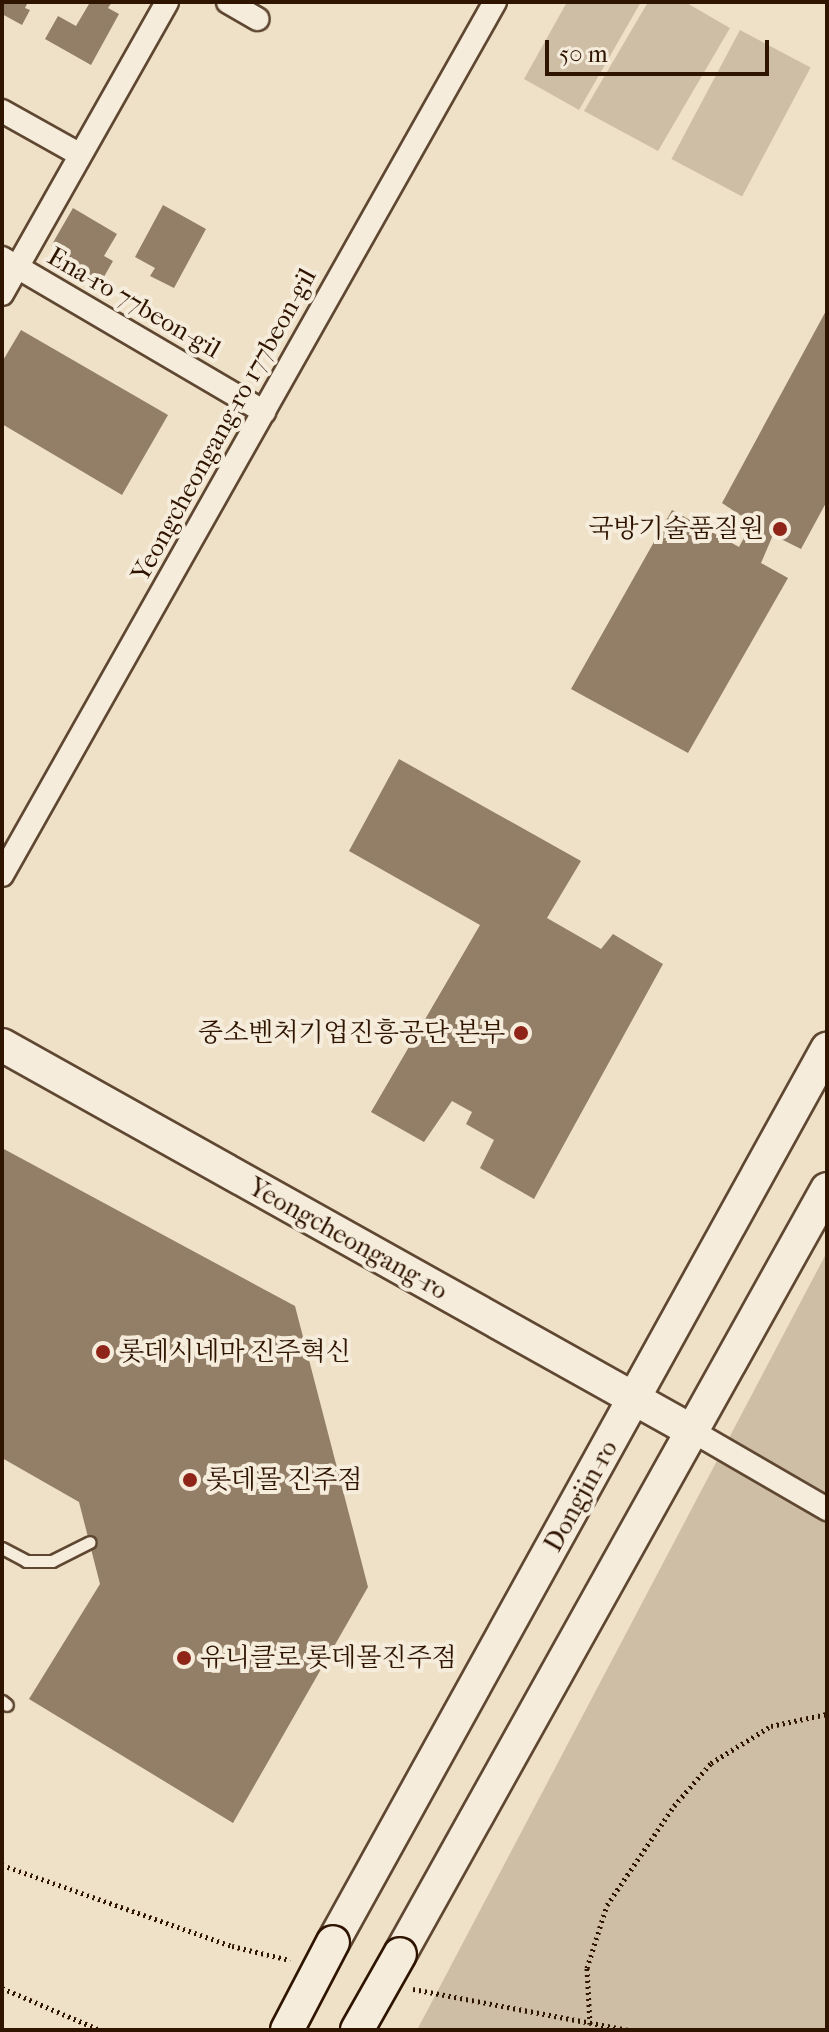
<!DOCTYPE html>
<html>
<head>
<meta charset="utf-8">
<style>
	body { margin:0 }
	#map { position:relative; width:829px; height:2032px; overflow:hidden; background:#efe1c8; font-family:"IM FELL French Canon","Noto Serif KR",serif }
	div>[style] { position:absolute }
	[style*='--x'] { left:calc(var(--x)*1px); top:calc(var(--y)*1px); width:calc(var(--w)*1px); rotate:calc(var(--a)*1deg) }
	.green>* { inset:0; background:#cebea6; transform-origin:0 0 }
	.building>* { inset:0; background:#937f68 }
	.path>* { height:5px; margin-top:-2.5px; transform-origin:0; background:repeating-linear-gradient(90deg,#2f1400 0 2px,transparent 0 6px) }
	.roads { filter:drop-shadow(2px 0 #5f4732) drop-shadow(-2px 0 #5f4732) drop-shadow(0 2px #5f4732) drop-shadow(0 -2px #5f4732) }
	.lane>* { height:11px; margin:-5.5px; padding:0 5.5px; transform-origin:5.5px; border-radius:5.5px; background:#f5ecdb }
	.street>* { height:22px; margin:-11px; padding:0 11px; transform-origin:11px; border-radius:11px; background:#f5ecdb }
	.secondary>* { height:32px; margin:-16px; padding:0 16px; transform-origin:16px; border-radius:16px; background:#f5ecdb }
	.bridges { filter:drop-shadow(2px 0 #2f1400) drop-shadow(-2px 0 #2f1400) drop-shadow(0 2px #2f1400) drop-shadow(0 -2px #2f1400) }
	.secondary-bridge>* { height:32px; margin:-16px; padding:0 16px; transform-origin:16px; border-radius:16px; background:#f5ecdb }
	.dots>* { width:22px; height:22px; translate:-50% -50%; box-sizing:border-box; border:4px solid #f5ecdb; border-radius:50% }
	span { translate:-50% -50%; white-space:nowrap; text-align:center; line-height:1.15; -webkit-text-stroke:8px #f5ecdb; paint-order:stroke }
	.street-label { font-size:26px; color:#2f1400 }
	.poi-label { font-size:26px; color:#2f1400 }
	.right { translate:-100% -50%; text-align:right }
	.left { translate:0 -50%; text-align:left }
	.frame { position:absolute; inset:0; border:4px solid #2f1400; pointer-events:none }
	.scale { position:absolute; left:545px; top:40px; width:224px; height:36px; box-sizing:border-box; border:4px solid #2f1400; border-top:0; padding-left:10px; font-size:24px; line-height:28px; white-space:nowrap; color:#2f1400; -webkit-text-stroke:6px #f5ecdb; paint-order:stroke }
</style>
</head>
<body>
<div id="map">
	<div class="green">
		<i style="clip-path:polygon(567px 2px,641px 2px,579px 110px,524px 79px)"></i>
		<i style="clip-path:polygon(648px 2px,685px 2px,730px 28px,658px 151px,584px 111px)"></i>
		<i style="left:740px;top:30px;width:80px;height:146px;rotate:28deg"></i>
		<i style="clip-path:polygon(827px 1252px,827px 2030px,417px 2030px)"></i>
	</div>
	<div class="building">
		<i style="clip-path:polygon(2px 2px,28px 2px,25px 8px,30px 10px,22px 25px,2px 14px)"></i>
		<i style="clip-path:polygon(85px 2px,112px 2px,108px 8px,119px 14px,91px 65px,45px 39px,58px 16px,76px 26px,89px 4px)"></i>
		<i style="clip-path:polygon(163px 205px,206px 229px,174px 288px,150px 276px,155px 268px,135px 257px)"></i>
		<i style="clip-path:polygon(73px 208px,117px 234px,104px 256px,113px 261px,97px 289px,57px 265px,64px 253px,51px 246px)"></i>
		<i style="clip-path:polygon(827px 309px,827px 501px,801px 549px,773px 535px,761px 563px,788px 578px,688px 753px,571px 689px,672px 510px,739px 547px,752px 523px,722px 503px)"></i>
		<i style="clip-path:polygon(21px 330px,168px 415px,122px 495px,2px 424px,2px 362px)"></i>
		<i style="clip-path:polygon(399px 759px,581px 861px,547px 918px,601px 949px,613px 934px,663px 964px,534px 1199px,480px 1168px,494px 1140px,466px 1124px,472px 1112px,452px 1101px,424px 1142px,371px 1112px,480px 925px,349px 851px)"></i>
		<i style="clip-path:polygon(2px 1148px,295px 1306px,368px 1587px,233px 1823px,29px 1699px,100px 1584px,79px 1502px,2px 1458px)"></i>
	</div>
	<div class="path">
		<i style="--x:2;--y:1865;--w:244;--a:19.4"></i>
		<i style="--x:232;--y:1946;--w:60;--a:13.6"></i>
		<i style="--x:2;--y:1988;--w:107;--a:23.2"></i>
		<i style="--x:413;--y:1989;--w:219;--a:10.8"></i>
		<i style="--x:590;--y:2024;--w:56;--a:-93.1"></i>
		<i style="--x:587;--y:1968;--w:66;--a:-72.4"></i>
		<i style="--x:607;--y:1905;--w:120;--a:-55.9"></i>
		<i style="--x:674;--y:1806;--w:57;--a:-49.3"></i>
		<i style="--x:711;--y:1763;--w:70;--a:-31.7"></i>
		<i style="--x:771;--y:1726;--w:57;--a:-12.1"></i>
	</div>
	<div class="roads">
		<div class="lane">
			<i style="--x:2;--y:1548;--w:27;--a:28"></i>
			<i style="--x:26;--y:1561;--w:26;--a:0"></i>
			<i style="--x:52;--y:1561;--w:42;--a:-26.6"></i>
			<i style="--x:2;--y:1701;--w:6;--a:39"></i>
		</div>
		<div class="street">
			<i style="--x:228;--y:2;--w:34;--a:30"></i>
			<i style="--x:2;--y:111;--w:88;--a:29.2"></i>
			<i style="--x:2;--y:258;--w:304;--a:30.4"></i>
			<i style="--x:2;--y:294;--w:335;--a:-60.5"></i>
			<i style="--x:2;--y:875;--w:1003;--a:-60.55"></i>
			<i style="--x:694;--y:1432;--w:154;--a:30.1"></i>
		</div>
		<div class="secondary">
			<i style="--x:2;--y:1045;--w:793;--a:29.22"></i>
			<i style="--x:333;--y:1942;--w:1021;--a:-61.05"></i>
			<i style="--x:400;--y:1954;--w:876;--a:-60.83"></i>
		</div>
	</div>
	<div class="bridges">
		<div class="secondary-bridge">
			<i style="--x:287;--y:2030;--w:99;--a:-62.4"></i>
			<i style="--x:357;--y:2030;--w:87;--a:-60.5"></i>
		</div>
	</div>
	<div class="dots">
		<i style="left:780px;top:529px;background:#8f2418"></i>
		<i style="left:521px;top:1033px;background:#8f2418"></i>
		<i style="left:103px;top:1352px;background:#8f2418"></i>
		<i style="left:190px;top:1480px;background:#8f2418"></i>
		<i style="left:184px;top:1658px;background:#8f2418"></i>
	</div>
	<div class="street-label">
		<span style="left:134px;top:303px;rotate:30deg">Ena-ro 77beon-gil</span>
		<span style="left:224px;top:425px;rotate:-61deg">Yeongcheongang-ro 177beon-gil</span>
		<span style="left:348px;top:1239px;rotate:29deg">Yeongcheongang-ro</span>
		<span style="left:581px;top:1496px;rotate:-61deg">Dongjin-ro</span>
	</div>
	<div class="poi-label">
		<span class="right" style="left:764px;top:529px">국방기술품질원</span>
		<span class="right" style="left:505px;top:1033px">중소벤처기업진흥공단 본부</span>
		<span class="left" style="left:119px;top:1352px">롯데시네마 진주혁신</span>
		<span class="left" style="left:206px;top:1480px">롯데몰 진주점</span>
		<span class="left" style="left:200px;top:1658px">유니클로 롯데몰진주점</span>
	</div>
	<div class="frame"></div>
	<div class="scale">50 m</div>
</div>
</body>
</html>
